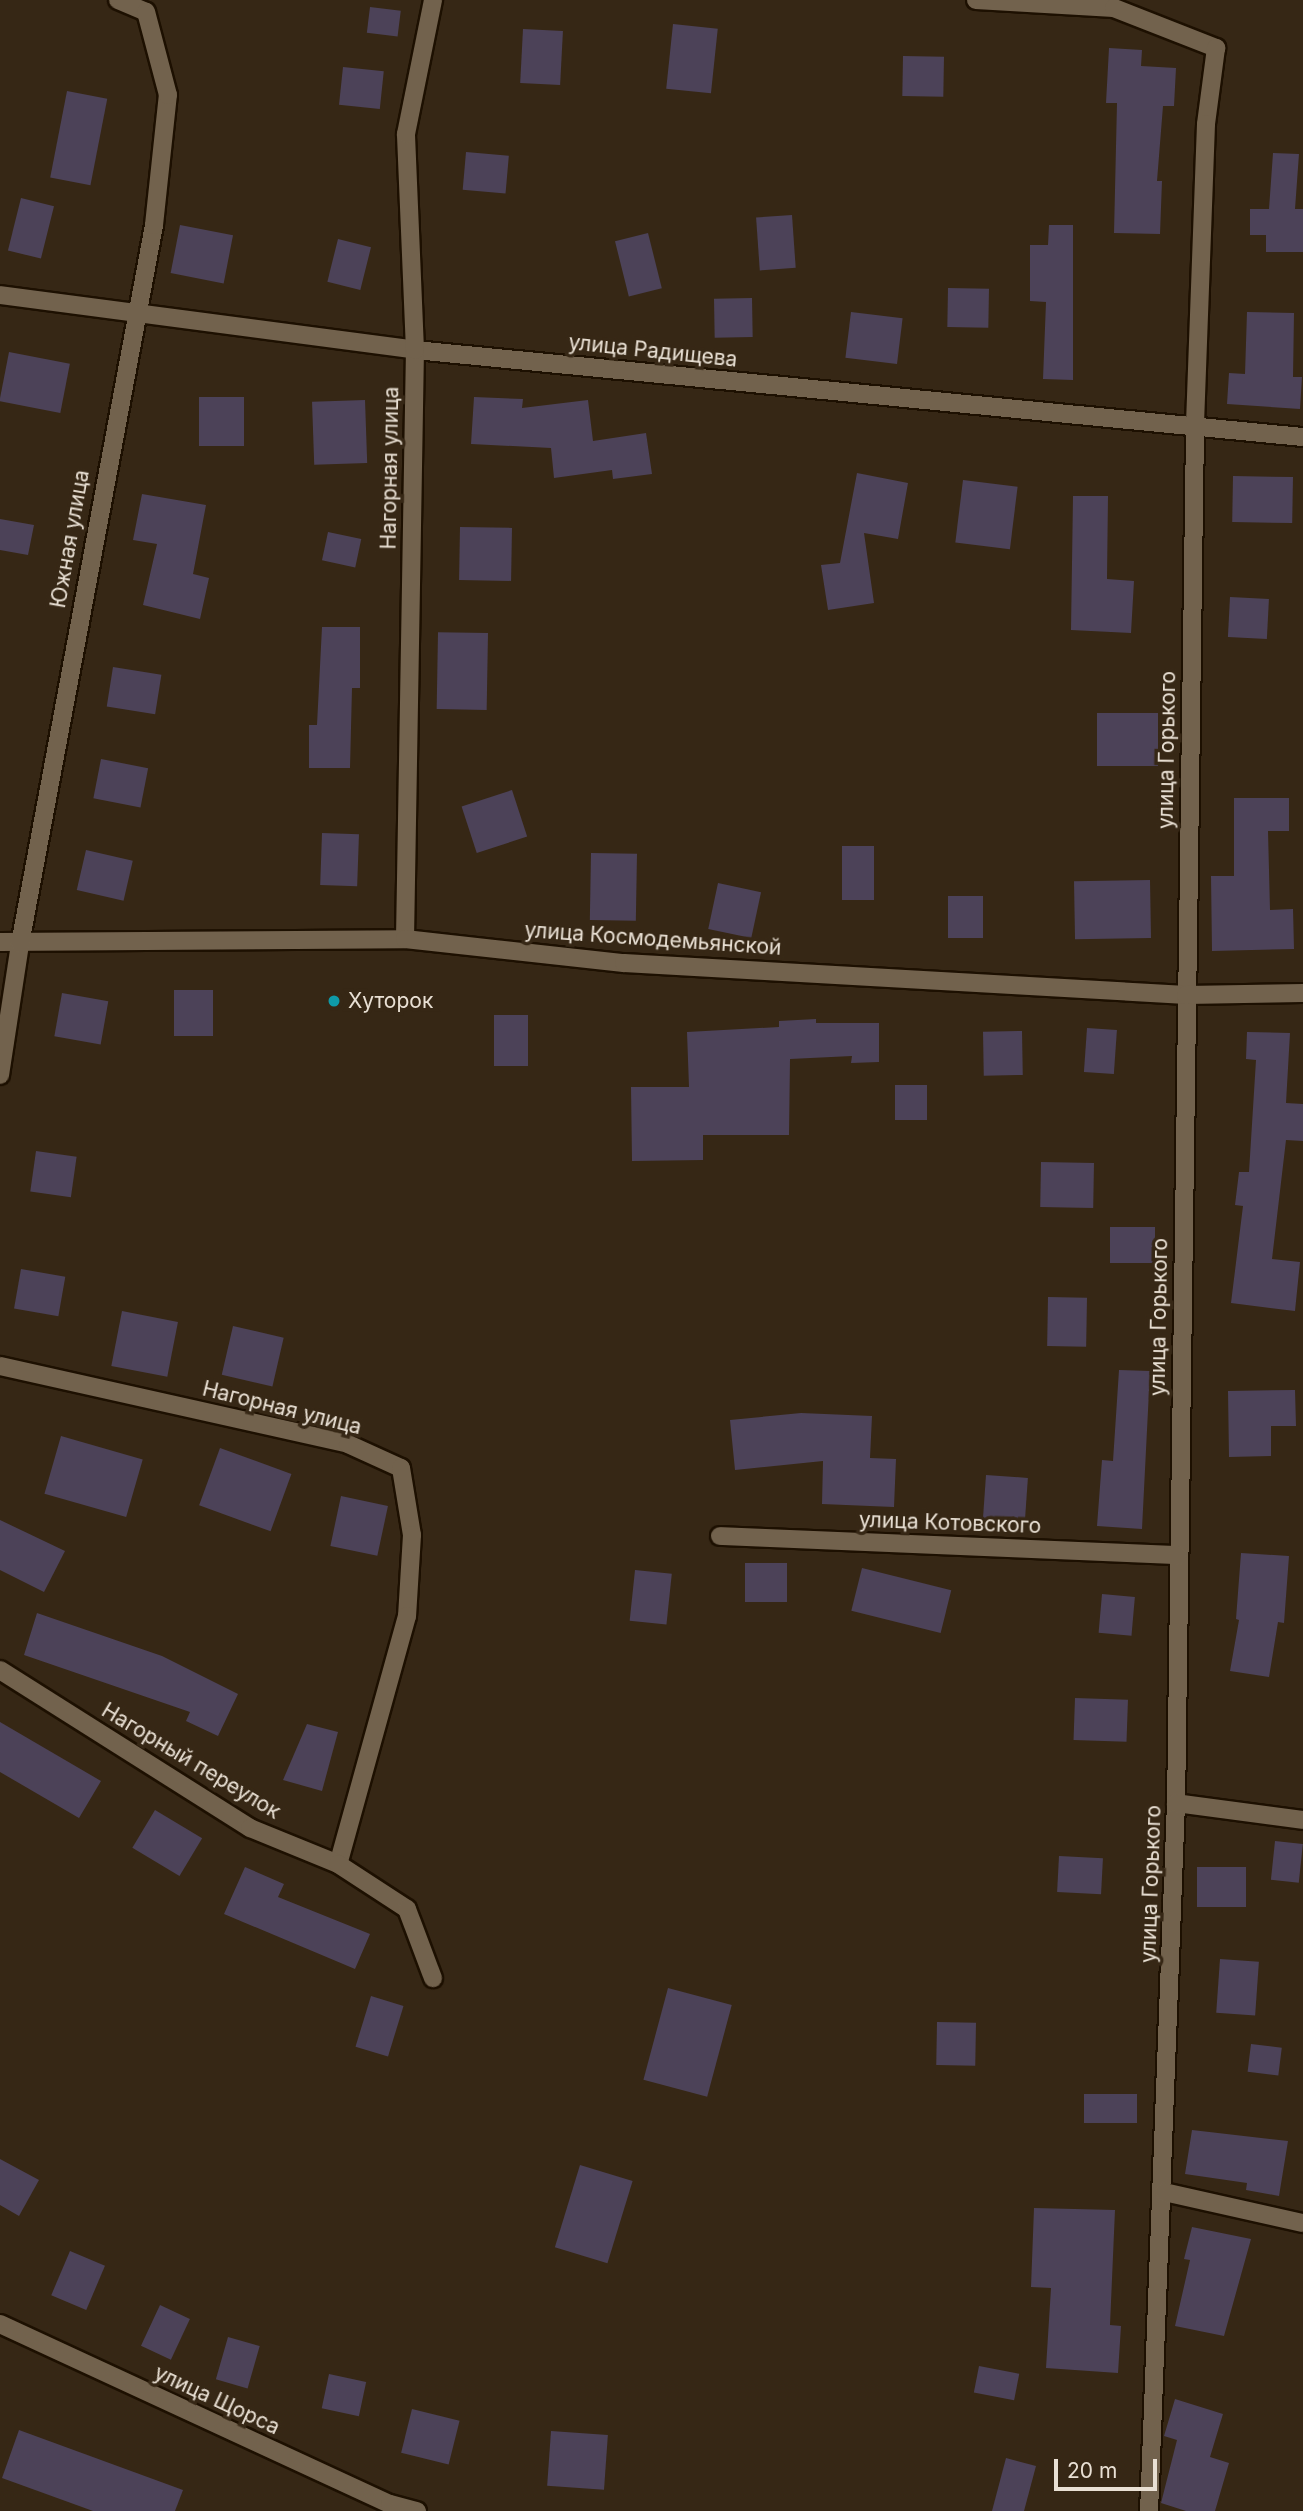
<!DOCTYPE html>
<html>
<head>
<meta charset="utf-8">
<style>
	body { margin:0 }
	#map { position:relative; width:1303px; height:2511px; overflow:hidden; background:#362715; font-family:Inter,sans-serif }
	div>[style] { position:absolute }
	[style*='--x'] { left:calc(var(--x)*1px); top:calc(var(--y)*1px); width:calc(var(--w)*1px); rotate:calc(var(--a)*1deg) }
	.building>* { inset:0; background:#4c4258; transform-origin:0 0 }
	.roads { filter:drop-shadow(2px 0 #1d1001) drop-shadow(-2px 0 #1d1001) drop-shadow(0 2px #1d1001) drop-shadow(0 -2px #1d1001) }
	.minor>* { height:18px; margin:-9px; padding:0 9px; transform-origin:9px; border-radius:9px; background:#72624d }
	.dots>* { width:19px; height:19px; translate:-50% -50%; box-sizing:border-box; border:4px solid #362715; border-radius:50% }
	span { translate:-50% -50%; white-space:nowrap; text-align:center; line-height:1.15; -webkit-text-stroke:7px #362715; paint-order:stroke }
	.street-label { font-size:21px; color:#e9e0d4 }
	.poi-label { font-size:21px; color:#e9e0d4 }
	.left { translate:0 -50%; text-align:left }
	.scale { position:absolute; left:1054px; top:2459px; width:103px; height:32px; box-sizing:border-box; border:4px solid #e9e0d4; border-top:0; padding-left:9px; font-size:21px; line-height:24px; white-space:nowrap; color:#e9e0d4; -webkit-text-stroke:5px #362715; paint-order:stroke }
</style>
</head>
<body>
<div id="map">
	<div class="building">
		<i style="left:370px;top:7px;width:31px;height:26px;rotate:7deg"></i>
		<i style="left:673px;top:24px;width:45px;height:65px;rotate:6deg"></i>
		<i style="left:523px;top:29px;width:40px;height:54px;rotate:3deg"></i>
		<i style="clip-path:polygon(1109px 48px,1142px 50px,1141px 66px,1176px 68px,1174px 106px,1163px 106px,1157px 181px,1162px 181px,1160px 234px,1114px 233px,1117px 103px,1106px 103px)"></i>
		<i style="left:903px;top:56px;width:41px;height:40px;rotate:1deg"></i>
		<i style="left:343px;top:67px;width:41px;height:38px;rotate:6deg"></i>
		<i style="left:67px;top:91px;width:41px;height:88px;rotate:11deg"></i>
		<i style="left:466px;top:152px;width:43px;height:38px;rotate:5deg"></i>
		<i style="clip-path:polygon(1273px 153px,1299px 154px,1295px 209px,1303px 209px,1303px 252px,1266px 252px,1266px 235px,1250px 235px,1250px 209px,1269px 209px)"></i>
		<i style="left:21px;top:198px;width:34px;height:54px;rotate:14deg"></i>
		<i style="left:792px;top:215px;width:53px;height:36px;rotate:86deg"></i>
		<i style="left:180px;top:225px;width:54px;height:49px;rotate:11deg"></i>
		<i style="clip-path:polygon(1049px 225px,1073px 225px,1073px 380px,1043px 379px,1046px 302px,1030px 301px,1030px 245px,1048px 245px)"></i>
		<i style="left:648px;top:233px;width:57px;height:34px;rotate:76deg"></i>
		<i style="left:338px;top:239px;width:34px;height:44px;rotate:14deg"></i>
		<i style="left:948px;top:288px;width:41px;height:39px;rotate:1deg"></i>
		<i style="left:752px;top:298px;width:39px;height:38px;rotate:89deg"></i>
		<i style="left:851px;top:312px;width:52px;height:46px;rotate:7deg"></i>
		<i style="clip-path:polygon(1247px 312px,1294px 313px,1293px 377px,1302px 377px,1300px 409px,1227px 404px,1229px 373px,1245px 374px)"></i>
		<i style="left:9px;top:352px;width:62px;height:50px;rotate:11deg"></i>
		<i style="left:199px;top:397px;width:45px;height:49px"></i>
		<i style="clip-path:polygon(474px 397px,523px 399px,522px 408px,588px 400px,593px 441px,646px 433px,652px 474px,613px 479px,612px 470px,554px 478px,551px 448px,471px 444px)"></i>
		<i style="left:365px;top:400px;width:63px;height:53px;rotate:88deg"></i>
		<i style="clip-path:polygon(857px 473px,908px 483px,898px 539px,864px 533px,874px 603px,828px 610px,821px 565px,840px 563px)"></i>
		<i style="left:1233px;top:476px;width:60px;height:46px;rotate:1deg"></i>
		<i style="left:963px;top:480px;width:55px;height:63px;rotate:7deg"></i>
		<i style="clip-path:polygon(142px 494px,206px 505px,193px 574px,209px 578px,200px 619px,143px 605px,157px 544px,133px 540px)"></i>
		<i style="clip-path:polygon(1073px 496px,1108px 496px,1107px 579px,1134px 581px,1131px 633px,1071px 630px)"></i>
		<i style="clip-path:polygon(0 519px,34px 525px,28px 555px,0 550px)"></i>
		<i style="left:460px;top:527px;width:52px;height:53px;rotate:1deg"></i>
		<i style="left:328px;top:532px;width:34px;height:29px;rotate:12deg"></i>
		<i style="left:1230px;top:597px;width:39px;height:40px;rotate:3deg"></i>
		<i style="clip-path:polygon(322px 627px,360px 627px,360px 688px,352px 688px,350px 768px,309px 768px,309px 725px,317px 725px)"></i>
		<i style="left:488px;top:633px;width:77px;height:50px;rotate:91deg"></i>
		<i style="left:113px;top:667px;width:49px;height:40px;rotate:9deg"></i>
		<i style="left:1097px;top:713px;width:61px;height:53px"></i>
		<i style="left:101px;top:759px;width:48px;height:40px;rotate:11deg"></i>
		<i style="left:512px;top:790px;width:49px;height:53px;rotate:72deg"></i>
		<i style="clip-path:polygon(1234px 798px,1289px 798px,1289px 831px,1268px 831px,1270px 910px,1293px 909px,1294px 949px,1212px 951px,1211px 876px,1234px 876px)"></i>
		<i style="left:322px;top:833px;width:37px;height:52px;rotate:2deg"></i>
		<i style="left:874px;top:846px;width:54px;height:32px;rotate:90deg"></i>
		<i style="left:86px;top:850px;width:48px;height:41px;rotate:13deg"></i>
		<i style="left:591px;top:853px;width:46px;height:67px;rotate:1deg"></i>
		<i style="left:1150px;top:880px;width:58px;height:76px;rotate:89deg"></i>
		<i style="left:718px;top:883px;width:44px;height:47px;rotate:12deg"></i>
		<i style="left:948px;top:896px;width:35px;height:42px"></i>
		<i style="left:174px;top:990px;width:39px;height:46px"></i>
		<i style="left:62px;top:993px;width:47px;height:44px;rotate:10deg"></i>
		<i style="left:528px;top:1015px;width:51px;height:34px;rotate:90deg"></i>
		<i style="clip-path:polygon(816px 1019px,816px 1023px,879px 1023px,879px 1062px,851px 1063px,852px 1056px,790px 1059px,789px 1135px,703px 1135px,703px 1160px,632px 1161px,631px 1087px,689px 1087px,687px 1032px,779px 1027px,779px 1021px)"></i>
		<i style="left:1087px;top:1028px;width:30px;height:44px;rotate:4deg"></i>
		<i style="left:1022px;top:1031px;width:44px;height:39px;rotate:89deg"></i>
		<i style="clip-path:polygon(1247px 1032px,1290px 1033px,1286px 1103px,1303px 1104px,1303px 1141px,1286px 1140px,1272px 1259px,1300px 1262px,1295px 1311px,1231px 1303px,1243px 1206px,1235px 1205px,1239px 1172px,1249px 1172px,1256px 1060px,1246px 1059px)"></i>
		<i style="left:927px;top:1085px;width:35px;height:32px;rotate:90deg"></i>
		<i style="left:36px;top:1151px;width:41px;height:41px;rotate:8deg"></i>
		<i style="left:1041px;top:1162px;width:53px;height:45px;rotate:1deg"></i>
		<i style="left:1155px;top:1227px;width:36px;height:45px;rotate:90deg"></i>
		<i style="left:21px;top:1269px;width:45px;height:40px;rotate:10deg"></i>
		<i style="left:1048px;top:1297px;width:39px;height:49px;rotate:1deg"></i>
		<i style="left:122px;top:1311px;width:57px;height:56px;rotate:11deg"></i>
		<i style="left:233px;top:1326px;width:52px;height:50px;rotate:13deg"></i>
		<i style="clip-path:polygon(1119px 1370px,1150px 1371px,1142px 1529px,1097px 1526px,1102px 1460px,1113px 1461px)"></i>
		<i style="clip-path:polygon(1295px 1390px,1296px 1426px,1271px 1426px,1271px 1456px,1229px 1457px,1228px 1391px)"></i>
		<i style="clip-path:polygon(801px 1413px,872px 1416px,870px 1458px,896px 1459px,894px 1507px,822px 1504px,823px 1461px,735px 1470px,730px 1420px)"></i>
		<i style="left:61px;top:1436px;width:85px;height:60px;rotate:16deg"></i>
		<i style="left:220px;top:1448px;width:76px;height:61px;rotate:20deg"></i>
		<i style="left:986px;top:1475px;width:42px;height:47px;rotate:4deg"></i>
		<i style="left:341px;top:1496px;width:48px;height:51px;rotate:12deg"></i>
		<i style="clip-path:polygon(0 1520px,65px 1551px,44px 1592px,0 1570px)"></i>
		<i style="clip-path:polygon(1241px 1553px,1289px 1556px,1284px 1623px,1278px 1622px,1269px 1677px,1230px 1671px,1239px 1620px,1236px 1619px)"></i>
		<i style="left:745px;top:1563px;width:42px;height:39px"></i>
		<i style="left:862px;top:1568px;width:92px;height:44px;rotate:14deg"></i>
		<i style="left:635px;top:1570px;width:37px;height:51px;rotate:6deg"></i>
		<i style="left:1102px;top:1594px;width:33px;height:39px;rotate:5deg"></i>
		<i style="clip-path:polygon(37px 1613px,162px 1656px,238px 1694px,218px 1736px,186px 1721px,190px 1712px,24px 1655px)"></i>
		<i style="left:1075px;top:1698px;width:53px;height:42px;rotate:2deg"></i>
		<i style="clip-path:polygon(0 1722px,101px 1781px,79px 1818px,0 1772px)"></i>
		<i style="clip-path:polygon(307px 1724px,338px 1732px,322px 1791px,283px 1780px)"></i>
		<i style="left:155px;top:1810px;width:55px;height:44px;rotate:31deg"></i>
		<i style="left:1275px;top:1841px;width:28px;height:39px;rotate:6deg"></i>
		<i style="left:1059px;top:1856px;width:44px;height:36px;rotate:3deg"></i>
		<i style="clip-path:polygon(245px 1867px,284px 1884px,278px 1897px,370px 1934px,355px 1969px,224px 1914px)"></i>
		<i style="left:1197px;top:1867px;width:49px;height:40px"></i>
		<i style="left:1220px;top:1959px;width:39px;height:54px;rotate:4deg"></i>
		<i style="left:668px;top:1988px;width:66px;height:95px;rotate:15deg"></i>
		<i style="left:371px;top:1996px;width:34px;height:53px;rotate:17deg"></i>
		<i style="left:937px;top:2022px;width:39px;height:43px;rotate:1deg"></i>
		<i style="left:1251px;top:2044px;width:31px;height:28px;rotate:7deg"></i>
		<i style="left:1084px;top:2094px;width:53px;height:29px"></i>
		<i style="clip-path:polygon(1192px 2130px,1288px 2141px,1279px 2196px,1246px 2190px,1247px 2183px,1185px 2174px)"></i>
		<i style="clip-path:polygon(0 2159px,39px 2180px,19px 2216px,0 2205px)"></i>
		<i style="left:580px;top:2165px;width:55px;height:86px;rotate:17deg"></i>
		<i style="clip-path:polygon(1034px 2208px,1115px 2210px,1110px 2325px,1121px 2326px,1118px 2373px,1046px 2368px,1051px 2288px,1031px 2287px)"></i>
		<i style="clip-path:polygon(1192px 2227px,1251px 2239px,1224px 2336px,1175px 2326px,1190px 2260px,1184px 2259px)"></i>
		<i style="left:70px;top:2251px;width:38px;height:48px;rotate:23deg"></i>
		<i style="left:160px;top:2305px;width:33px;height:45px;rotate:25deg"></i>
		<i style="left:228px;top:2337px;width:33px;height:44px;rotate:16deg"></i>
		<i style="left:979px;top:2366px;width:41px;height:27px;rotate:11deg"></i>
		<i style="left:329px;top:2374px;width:38px;height:35px;rotate:12deg"></i>
		<i style="clip-path:polygon(1175px 2399px,1223px 2414px,1210px 2457px,1229px 2463px,1215px 2511px,1186px 2511px,1161px 2503px,1177px 2440px,1164px 2436px)"></i>
		<i style="left:412px;top:2409px;width:49px;height:45px;rotate:14deg"></i>
		<i style="clip-path:polygon(19px 2430px,183px 2490px,175px 2511px,93px 2511px,2px 2478px)"></i>
		<i style="left:551px;top:2431px;width:57px;height:55px;rotate:4deg"></i>
		<i style="clip-path:polygon(1006px 2458px,1036px 2466px,1024px 2511px,992px 2511px)"></i>
	</div>
	<div class="roads">
		<div class="minor">
			<i style="--x:118;--y:0;--w:30;--a:23"></i>
			<i style="--x:976;--y:0;--w:138;--a:3.3"></i>
			<i style="--x:1114;--y:8;--w:110;--a:21.4"></i>
			<i style="--x:1216;--y:48;--w:77;--a:97.5"></i>
			<i style="--x:1206;--y:124;--w:305;--a:92.1"></i>
			<i style="--x:1195;--y:429;--w:1374;--a:90.79"></i>
			<i style="--x:1176;--y:1803;--w:709;--a:92.18"></i>
			<i style="--x:0;--y:295;--w:419;--a:7.5"></i>
			<i style="--x:415;--y:350;--w:892;--a:5.6"></i>
			<i style="--x:405;--y:939;--w:589;--a:-89.03"></i>
			<i style="--x:415;--y:350;--w:216;--a:-92.4"></i>
			<i style="--x:406;--y:134;--w:137;--a:-78.6"></i>
			<i style="--x:0;--y:942;--w:405;--a:-0.4"></i>
			<i style="--x:405;--y:939;--w:220;--a:6.3"></i>
			<i style="--x:624;--y:963;--w:563;--a:3.26"></i>
			<i style="--x:1186;--y:995;--w:117;--a:-1"></i>
			<i style="--x:0;--y:1075;--w:133;--a:-81.3"></i>
			<i style="--x:20;--y:944;--w:731;--a:-79.44"></i>
			<i style="--x:154;--y:225;--w:131;--a:-83.9"></i>
			<i style="--x:168;--y:95;--w:86;--a:-104.8"></i>
			<i style="--x:0;--y:1366;--w:357;--a:12.6"></i>
			<i style="--x:348;--y:1444;--w:58;--a:24.4"></i>
			<i style="--x:401;--y:1468;--w:68;--a:80.7"></i>
			<i style="--x:412;--y:1535;--w:81;--a:93.5"></i>
			<i style="--x:407;--y:1616;--w:257;--a:105.5"></i>
			<i style="--x:720;--y:1536;--w:458;--a:2.4"></i>
			<i style="--x:0;--y:1670;--w:296;--a:32.3"></i>
			<i style="--x:250;--y:1828;--w:95;--a:22.2"></i>
			<i style="--x:338;--y:1864;--w:82;--a:33.1"></i>
			<i style="--x:407;--y:1909;--w:74;--a:69.4"></i>
			<i style="--x:1176;--y:1803;--w:128;--a:7.6"></i>
			<i style="--x:1164;--y:2192;--w:142;--a:12.6"></i>
			<i style="--x:0;--y:2324;--w:430;--a:24.8"></i>
			<i style="--x:390;--y:2504;--w:28;--a:15"></i>
		</div>
	</div>
	<div class="dots">
		<i style="left:334px;top:1001px;background:#0f9aa8"></i>
	</div>
	<div class="street-label">
		<span style="left:653px;top:351px;rotate:6deg">улица Радищева</span>
		<span style="left:390px;top:468px;rotate:-89deg">Нагорная улица</span>
		<span style="left:70px;top:539px;rotate:-80deg">Южная улица</span>
		<span style="left:1167px;top:750px;rotate:-89deg">улица Горького</span>
		<span style="left:653px;top:939px;rotate:4deg">улица Космодемьянской</span>
		<span style="left:1159px;top:1317px;rotate:-89deg">улица Горького</span>
		<span style="left:282px;top:1408px;rotate:14deg">Нагорная улица</span>
		<span style="left:950px;top:1523px;rotate:2deg">улица Котовского</span>
		<span style="left:191px;top:1761px;rotate:31deg">Нагорный переулок</span>
		<span style="left:1151px;top:1884px;rotate:-88deg">улица Горького</span>
		<span style="left:217px;top:2400px;rotate:25deg">улица Щорса</span>
	</div>
	<div class="poi-label">
		<span class="left" style="left:348px;top:1001px">Хуторок</span>
	</div>
	<div class="scale">20 m</div>
</div>
</body>
</html>
